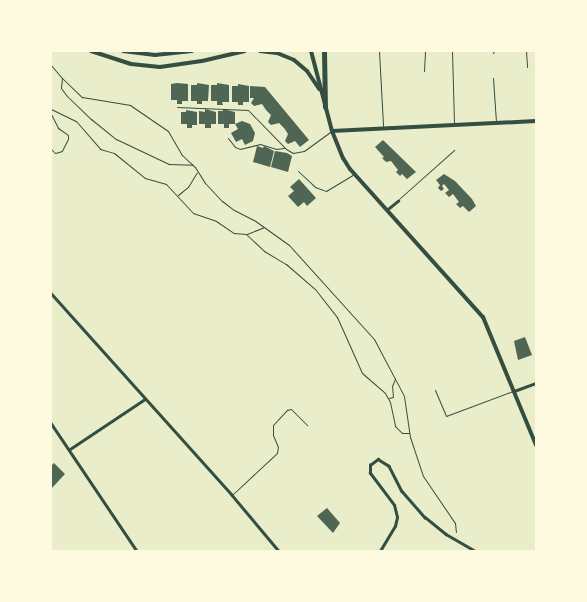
<!DOCTYPE html>
<html>
<head>
<meta charset="utf-8">
<style>
	body { margin:0 }
	#map { position:relative; width:587px; height:602px; overflow:hidden; background:#e9edc9; font-family:"Fira Sans Condensed",sans-serif }
	div>[style] { position:absolute }
	[style*='--x'] { left:calc(var(--x)*1px); top:calc(var(--y)*1px); width:calc(var(--w)*1px); rotate:calc(var(--a)*1deg) }
	.building>* { inset:0; background:#4f6655 }
	.path>* { height:1px; margin:-0.5px; padding:0 0.5px; transform-origin:0.5px; border-radius:0.5px; background:#344e41 }
	.service>* { height:1px; margin:-0.5px; padding:0 0.5px; transform-origin:0.5px; border-radius:0.5px; background:#344e41 }
	.minor>* { height:2.5px; margin:-1.25px; padding:0 1.25px; transform-origin:1.25px; border-radius:1.25px; background:#344e41 }
	.tertiary>* { height:4px; margin:-2px; padding:0 2px; transform-origin:2px; border-radius:2px; background:#344e41 }
	.secondary>* { height:4px; margin:-2px; padding:0 2px; transform-origin:2px; border-radius:2px; background:#344e41 }
	.motorway>* { height:5px; margin:-2.5px; padding:0 2.5px; transform-origin:2.5px; border-radius:2.5px; background:#344e41 }
	span { translate:-50% -50%; white-space:nowrap; text-align:center; line-height:1.15; -webkit-text-stroke:5px #fefae0; paint-order:stroke }
	.frame { position:absolute; inset:0; border:52px solid #fefae0; pointer-events:none }
</style>
</head>
<body>
<div id="map">
	<div class="building">
		<i style="clip-path:polygon(177px 83px,188px 84px,188px 101px,182px 101px,182px 104px,177px 104px,177px 100px,171px 100px,171px 84px)"></i>
		<i style="clip-path:polygon(197px 83px,209px 85px,208px 101px,202px 101px,202px 104px,197px 104px,197px 101px,191px 101px,191px 85px,197px 85px)"></i>
		<i style="clip-path:polygon(217px 83px,229px 85px,229px 102px,222px 102px,223px 105px,217px 105px,217px 101px,211px 101px,211px 85px,217px 85px)"></i>
		<i style="clip-path:polygon(238px 84px,249px 86px,249px 102px,243px 102px,243px 105px,238px 105px,238px 102px,232px 102px,232px 86px,238px 86px)"></i>
		<i style="clip-path:polygon(250px 86px,265px 87px,309px 140px,300px 147px,295px 141px,288px 144px,285px 141px,288px 134px,284px 128px,279px 123px,271px 125px,268px 122px,271px 115px,266px 110px,262px 104px,254px 106px,251px 103px,254px 98px,250px 98px)"></i>
		<i style="clip-path:polygon(205px 109px,216px 112px,216px 124px,211px 124px,211px 128px,205px 128px,205px 124px,199px 124px,199px 111px,205px 112px)"></i>
		<i style="clip-path:polygon(223px 109px,235px 112px,235px 124px,229px 124px,229px 128px,224px 128px,224px 124px,218px 124px,218px 111px,223px 111px)"></i>
		<i style="clip-path:polygon(186px 110px,197px 112px,197px 125px,192px 125px,192px 128px,187px 128px,187px 124px,181px 124px,181px 112px,186px 112px)"></i>
		<i style="clip-path:polygon(242px 121px,250px 124px,255px 133px,253px 141px,245px 145px,242px 139px,236px 142px,231px 133px,238px 129px,235px 124px)"></i>
		<i style="clip-path:polygon(383px 140px,416px 172px,407px 179px,402px 174px,400px 176px,396px 172px,398px 170px,391px 161px,386px 162px,382px 158px,384px 157px,375px 147px)"></i>
		<i style="clip-path:polygon(257px 146px,263px 148px,264px 146px,274px 151px,270px 167px,253px 162px)"></i>
		<i style="clip-path:polygon(275px 151px,287px 153px,292px 156px,288px 172px,271px 167px)"></i>
		<i style="clip-path:polygon(444px 174px,455px 181px,472px 199px,476px 206px,469px 212px,463px 206px,460px 208px,456px 204px,459px 202px,453px 194px,449px 197px,445px 193px,449px 190px,444px 184px,442px 186px,444px 189px,441px 191px,438px 188px,440px 185px,436px 180px)"></i>
		<i style="clip-path:polygon(299px 179px,316px 198px,307px 206px,304px 202px,298px 207px,288px 196px,294px 191px,290px 187px)"></i>
		<i style="clip-path:polygon(525px 337px,532px 355px,518px 360px,514px 341px)"></i>
		<i style="clip-path:polygon(54px 463px,65px 474px,51px 489px,51px 466px)"></i>
		<i style="clip-path:polygon(327px 508px,340px 523px,333px 533px,317px 516px)"></i>
	</div>
	<div class="path">
		<i style="--x:51;--y:65;--w:17;--a:50"></i>
		<i style="--x:62;--y:78;--w:10;--a:96"></i>
		<i style="--x:61;--y:88;--w:9;--a:54"></i>
		<i style="--x:66;--y:95;--w:35;--a:44"></i>
		<i style="--x:91;--y:119;--w:32;--a:39"></i>
		<i style="--x:116;--y:139;--w:59;--a:25.3"></i>
		<i style="--x:169;--y:164;--w:24;--a:2"></i>
		<i style="--x:62;--y:78;--w:28;--a:44"></i>
		<i style="--x:82;--y:97;--w:49;--a:9.5"></i>
		<i style="--x:130;--y:105;--w:46;--a:34.4"></i>
		<i style="--x:168;--y:131;--w:28;--a:60"></i>
		<i style="--x:182;--y:155;--w:18;--a:43"></i>
		<i style="--x:195;--y:167;--w:19;--a:58"></i>
		<i style="--x:205;--y:183;--w:25;--a:47"></i>
		<i style="--x:222;--y:201;--w:15;--a:37"></i>
		<i style="--x:234;--y:210;--w:22;--a:27"></i>
		<i style="--x:254;--y:220;--w:43;--a:35.5"></i>
		<i style="--x:289;--y:245;--w:127;--a:47.9"></i>
		<i style="--x:374;--y:339;--w:64;--a:62.2"></i>
		<i style="--x:404;--y:396;--w:41;--a:81.7"></i>
		<i style="--x:410;--y:437;--w:41;--a:71.6"></i>
		<i style="--x:423;--y:476;--w:57;--a:55.8"></i>
		<i style="--x:455;--y:523;--w:9;--a:84"></i>
		<i style="--x:51;--y:109;--w:28;--a:26"></i>
		<i style="--x:76;--y:121;--w:37;--a:49"></i>
		<i style="--x:100;--y:149;--w:15;--a:16"></i>
		<i style="--x:114;--y:153;--w:40;--a:39"></i>
		<i style="--x:145;--y:178;--w:22;--a:16"></i>
		<i style="--x:166;--y:184;--w:40;--a:47"></i>
		<i style="--x:193;--y:213;--w:24;--a:19"></i>
		<i style="--x:216;--y:221;--w:22;--a:34"></i>
		<i style="--x:234;--y:233;--w:12;--a:5"></i>
		<i style="--x:246;--y:234;--w:25;--a:43"></i>
		<i style="--x:264;--y:251;--w:26;--a:31"></i>
		<i style="--x:286;--y:264;--w:38;--a:41"></i>
		<i style="--x:315;--y:289;--w:36;--a:52"></i>
		<i style="--x:337;--y:317;--w:61;--a:65.9"></i>
		<i style="--x:362;--y:373;--w:30;--a:41"></i>
		<i style="--x:385;--y:393;--w:10;--a:61"></i>
		<i style="--x:390;--y:402;--w:25;--a:78"></i>
		<i style="--x:395;--y:426;--w:10;--a:45"></i>
		<i style="--x:402;--y:433;--w:7;--a:0"></i>
		<i style="--x:51;--y:114;--w:16;--a:63"></i>
		<i style="--x:58;--y:128;--w:12;--a:35"></i>
		<i style="--x:68;--y:135;--w:4;--a:90"></i>
		<i style="--x:68;--y:139;--w:13;--a:117"></i>
		<i style="--x:62;--y:151;--w:7;--a:164"></i>
		<i style="--x:55;--y:153;--w:6;--a:-135"></i>
		<i style="--x:178;--y:195;--w:13;--a:-39"></i>
		<i style="--x:188;--y:187;--w:17;--a:-59"></i>
		<i style="--x:247;--y:234;--w:18;--a:-22"></i>
		<i style="--x:389;--y:398;--w:4;--a:-14"></i>
		<i style="--x:393;--y:397;--w:11;--a:-95"></i>
		<i style="--x:392;--y:386;--w:8;--a:-67"></i>
		<i style="--x:51;--y:451;--w:2;--a:90"></i>
	</div>
	<div class="service">
		<i style="--x:379;--y:51;--w:75;--a:86.9"></i>
		<i style="--x:452;--y:51;--w:72;--a:88.4"></i>
		<i style="--x:526;--y:51;--w:16;--a:86"></i>
		<i style="--x:493;--y:53;--w:2;--a:-63"></i>
		<i style="--x:424;--y:71;--w:20;--a:-87"></i>
		<i style="--x:493;--y:78;--w:44;--a:86.1"></i>
		<i style="--x:177;--y:107;--w:71;--a:2.4"></i>
		<i style="--x:248;--y:110;--w:54;--a:45.7"></i>
		<i style="--x:286;--y:149;--w:8;--a:30"></i>
		<i style="--x:293;--y:153;--w:11;--a:-10"></i>
		<i style="--x:304;--y:151;--w:34;--a:-36"></i>
		<i style="--x:228;--y:138;--w:11;--a:52"></i>
		<i style="--x:235;--y:147;--w:5;--a:22"></i>
		<i style="--x:240;--y:149;--w:21;--a:-14"></i>
		<i style="--x:260;--y:144;--w:17;--a:17"></i>
		<i style="--x:276;--y:149;--w:8;--a:-7"></i>
		<i style="--x:298;--y:171;--w:23;--a:43"></i>
		<i style="--x:315;--y:187;--w:12;--a:20"></i>
		<i style="--x:326;--y:191;--w:33;--a:-31"></i>
		<i style="--x:399;--y:199;--w:74;--a:-41.7"></i>
		<i style="--x:435;--y:390;--w:28;--a:67"></i>
		<i style="--x:446;--y:416;--w:72;--a:-20.5"></i>
		<i style="--x:233;--y:494;--w:60;--a:-43"></i>
		<i style="--x:277;--y:453;--w:6;--a:-81"></i>
		<i style="--x:278;--y:447;--w:13;--a:-113"></i>
		<i style="--x:273;--y:435;--w:10;--a:-90"></i>
		<i style="--x:273;--y:425;--w:21;--a:-47"></i>
		<i style="--x:287;--y:410;--w:4;--a:-14"></i>
		<i style="--x:291;--y:409;--w:23;--a:45"></i>
	</div>
	<div class="minor">
		<i style="--x:388;--y:209;--w:13;--a:-39"></i>
		<i style="--x:51;--y:293;--w:271;--a:48.1"></i>
		<i style="--x:232;--y:495;--w:73;--a:50"></i>
		<i style="--x:514;--y:391;--w:23;--a:-20"></i>
		<i style="--x:51;--y:423;--w:154;--a:56.1"></i>
		<i style="--x:70;--y:449;--w:90;--a:-33.7"></i>
		<i style="--x:380;--y:551;--w:29;--a:-59"></i>
		<i style="--x:395;--y:526;--w:9;--a:-77"></i>
		<i style="--x:397;--y:517;--w:12;--a:-104"></i>
		<i style="--x:394;--y:505;--w:40;--a:-127"></i>
		<i style="--x:370;--y:473;--w:8;--a:-90"></i>
		<i style="--x:370;--y:465;--w:10;--a:-37"></i>
		<i style="--x:378;--y:459;--w:13;--a:32"></i>
		<i style="--x:389;--y:466;--w:28;--a:63"></i>
		<i style="--x:402;--y:491;--w:35;--a:49"></i>
		<i style="--x:425;--y:517;--w:27;--a:39"></i>
		<i style="--x:446;--y:534;--w:34;--a:30"></i>
	</div>
	<div class="tertiary">
		<i style="--x:332;--y:131;--w:29;--a:68"></i>
		<i style="--x:343;--y:158;--w:13;--a:58"></i>
		<i style="--x:350;--y:169;--w:199;--a:48.1"></i>
		<i style="--x:483;--y:317;--w:139;--a:67.5"></i>
	</div>
	<div class="secondary">
		<i style="--x:91;--y:51;--w:42;--a:18"></i>
		<i style="--x:131;--y:64;--w:29;--a:6"></i>
		<i style="--x:160;--y:67;--w:42;--a:-8.1"></i>
		<i style="--x:202;--y:61;--w:44;--a:-13.1"></i>
		<i style="--x:123;--y:51;--w:32;--a:7"></i>
		<i style="--x:155;--y:55;--w:37;--a:-6"></i>
		<i style="--x:260;--y:51;--w:17;--a:7"></i>
		<i style="--x:277;--y:53;--w:18;--a:22"></i>
		<i style="--x:294;--y:60;--w:17;--a:40"></i>
		<i style="--x:307;--y:71;--w:22;--a:56"></i>
		<i style="--x:311;--y:51;--w:83;--a:75.3"></i>
		<i style="--x:332;--y:131;--w:204;--a:-2.8"></i>
	</div>
	<div class="motorway">
		<i style="--x:324;--y:51;--w:56;--a:89"></i>
	</div>
	<div class="frame"></div>
</div>
</body>
</html>
